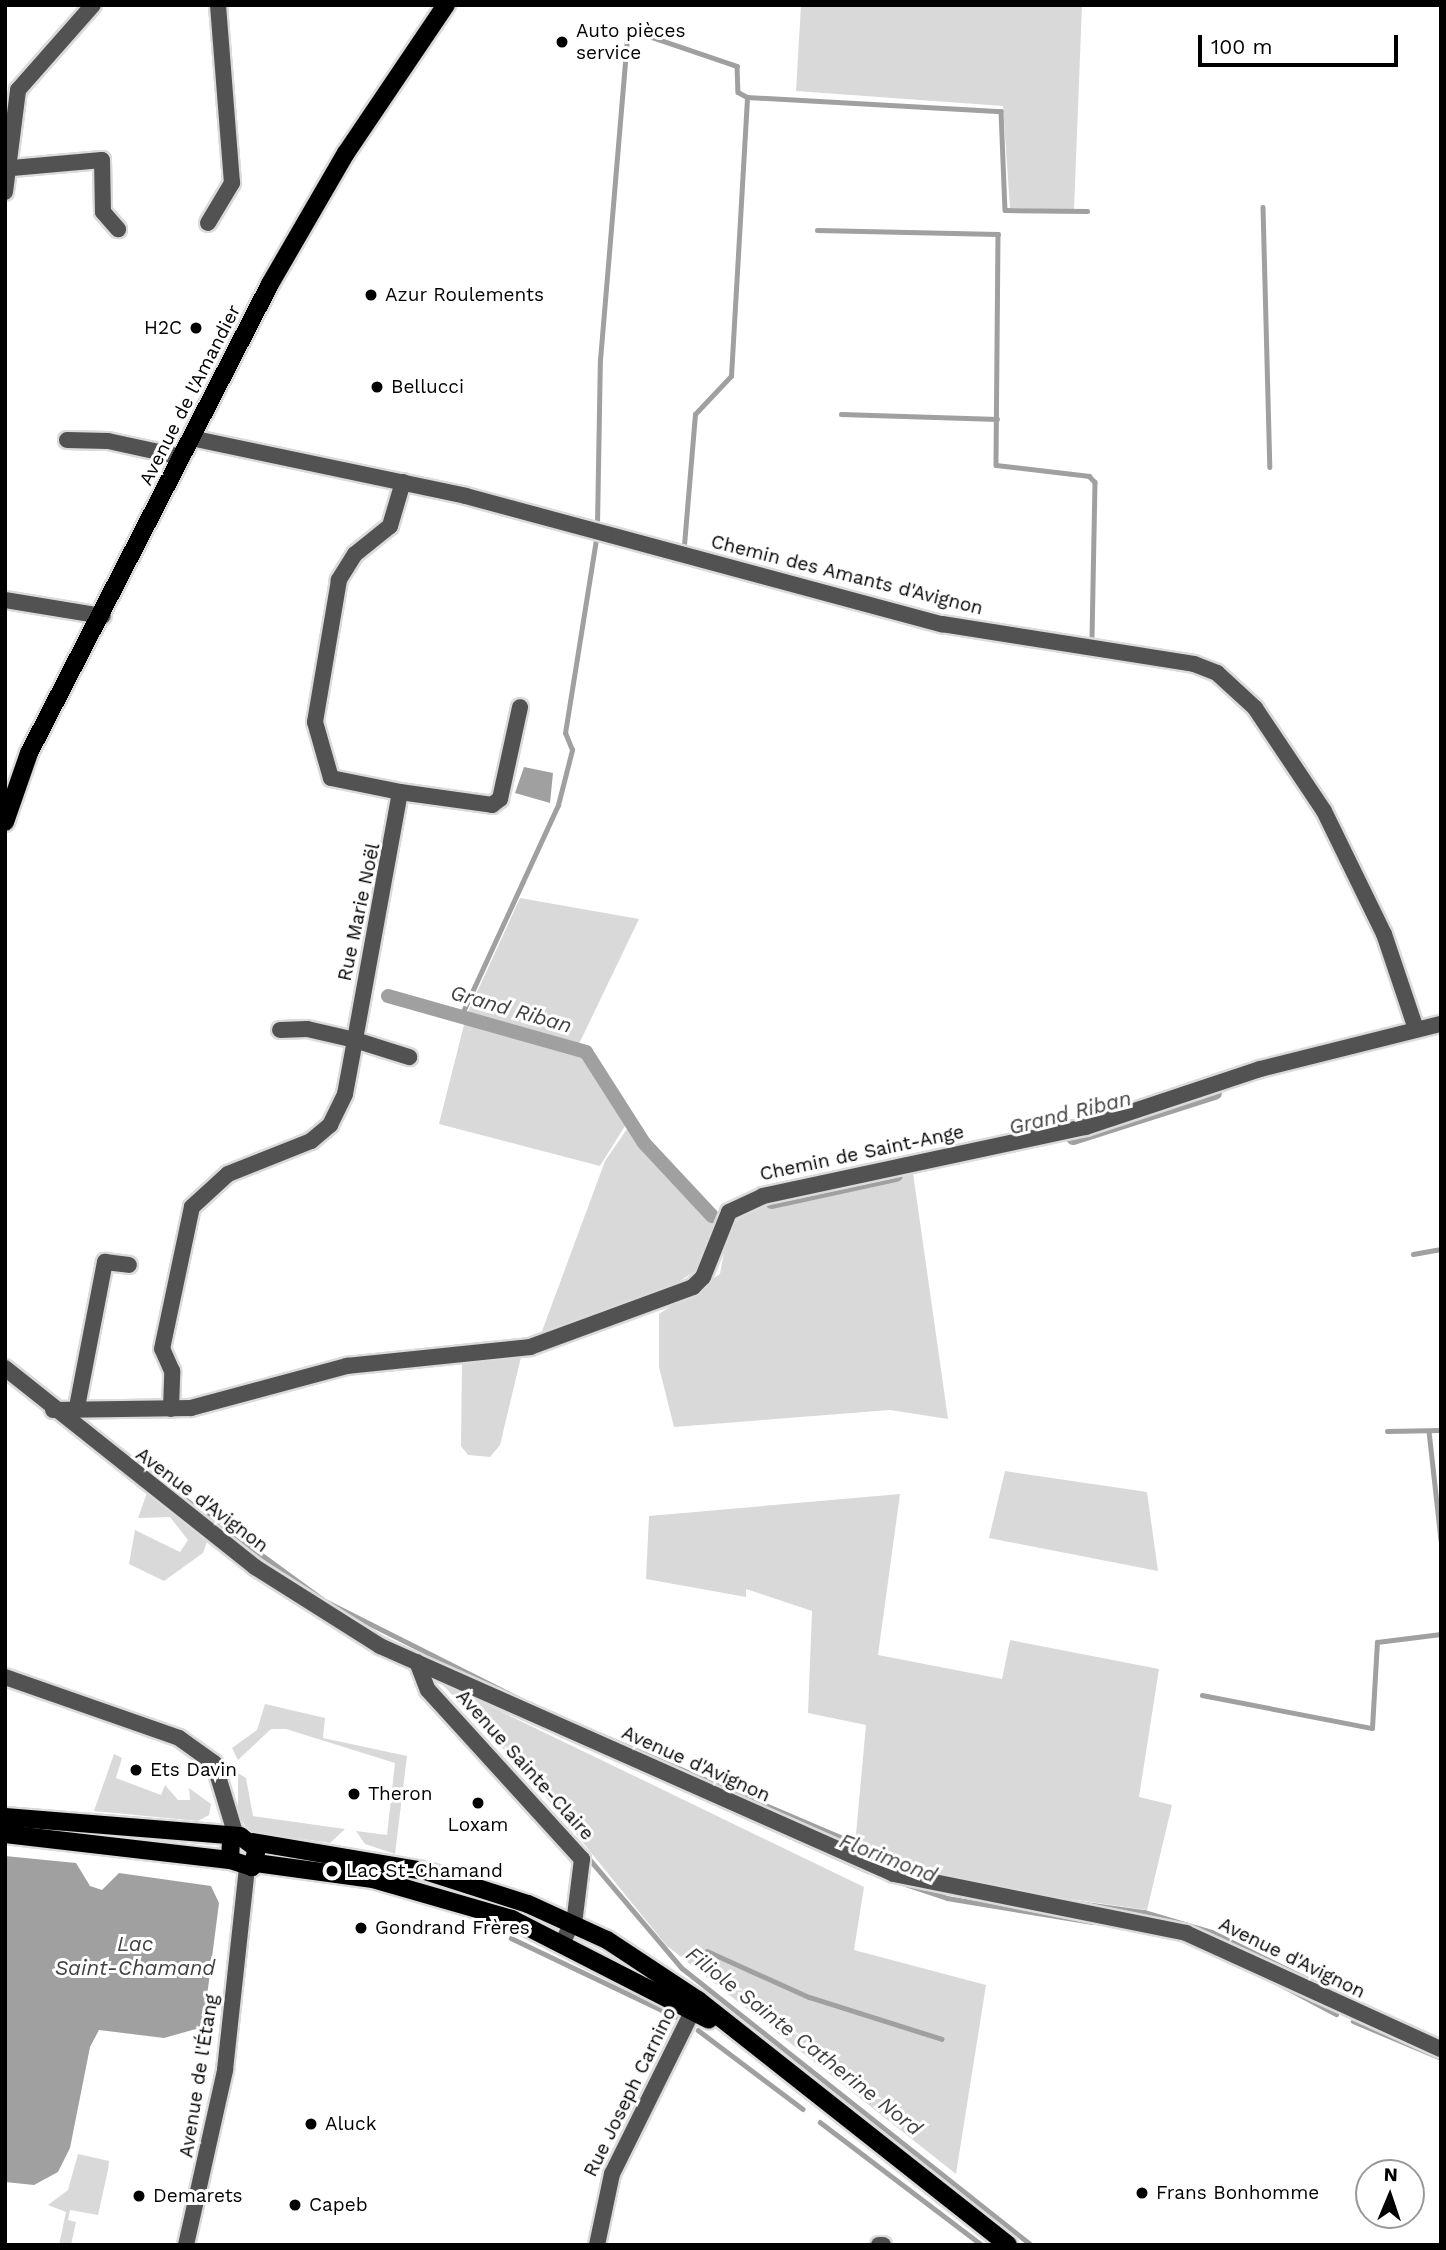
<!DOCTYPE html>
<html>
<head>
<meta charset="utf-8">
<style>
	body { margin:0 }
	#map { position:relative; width:1446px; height:2250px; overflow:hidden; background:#fff; font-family:"Work Sans",sans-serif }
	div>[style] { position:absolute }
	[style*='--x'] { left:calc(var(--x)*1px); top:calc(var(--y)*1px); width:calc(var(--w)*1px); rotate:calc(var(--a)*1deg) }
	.green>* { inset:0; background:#d9d9d9 }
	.water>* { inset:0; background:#a0a0a0 }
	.stream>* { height:4.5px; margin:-2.25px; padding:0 2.25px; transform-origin:2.25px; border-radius:2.25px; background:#a0a0a0 }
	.canal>* { height:14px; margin:-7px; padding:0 7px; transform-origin:7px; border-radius:7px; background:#a0a0a0 }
	.roads { filter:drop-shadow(2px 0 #dbdbdb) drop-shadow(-2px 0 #dbdbdb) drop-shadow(0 2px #dbdbdb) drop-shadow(0 -2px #dbdbdb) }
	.minor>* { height:16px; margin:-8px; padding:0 8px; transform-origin:8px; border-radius:8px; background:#525252 }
	.major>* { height:18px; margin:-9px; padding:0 9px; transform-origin:9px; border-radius:9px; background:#000 }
	.dots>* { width:19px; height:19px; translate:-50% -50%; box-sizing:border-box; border:4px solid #fff; border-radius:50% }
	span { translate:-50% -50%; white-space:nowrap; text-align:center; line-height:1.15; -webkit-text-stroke:6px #fff; paint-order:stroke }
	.poi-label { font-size:19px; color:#000 }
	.left { translate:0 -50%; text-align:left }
	.right { translate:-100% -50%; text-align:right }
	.street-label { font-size:19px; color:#000 }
	.water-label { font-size:21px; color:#414141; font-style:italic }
	.frame { position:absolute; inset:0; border:7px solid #000; pointer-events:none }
	.north { position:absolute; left:1355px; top:2159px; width:70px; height:70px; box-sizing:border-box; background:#fff; border:2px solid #999; border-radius:50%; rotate:2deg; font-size:19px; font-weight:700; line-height:28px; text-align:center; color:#000 }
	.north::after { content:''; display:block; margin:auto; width:24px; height:32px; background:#000; clip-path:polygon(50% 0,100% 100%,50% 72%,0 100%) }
	.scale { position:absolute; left:1198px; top:35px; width:200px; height:32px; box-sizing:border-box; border:4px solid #000; border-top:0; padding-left:9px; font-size:21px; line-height:24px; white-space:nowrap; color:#000; -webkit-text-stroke:5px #fff; paint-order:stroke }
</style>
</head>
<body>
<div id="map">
	<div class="green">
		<i style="clip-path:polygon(801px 5px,1082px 5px,1074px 210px,1010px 208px,1003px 106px,796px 91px)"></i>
		<i style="clip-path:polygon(520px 898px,639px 919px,578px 1046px,467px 1014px)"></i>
		<i style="clip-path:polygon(465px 1021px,582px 1057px,625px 1126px,600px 1166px,439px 1124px)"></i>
		<i style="clip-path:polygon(627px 1129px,714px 1224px,705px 1264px,661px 1294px,541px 1334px,605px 1161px)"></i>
		<i style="clip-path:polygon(913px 1173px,948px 1419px,890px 1410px,674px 1427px,659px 1367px,659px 1314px,720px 1274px,727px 1236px,739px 1218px,766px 1205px)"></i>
		<i style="clip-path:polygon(521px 1357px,500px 1445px,490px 1457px,468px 1455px,461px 1446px,462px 1362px)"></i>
		<i style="clip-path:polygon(1005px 1471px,1147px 1492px,1158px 1571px,989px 1538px)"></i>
		<i style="clip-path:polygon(147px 1493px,207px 1542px,203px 1553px,164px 1581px,129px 1564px,135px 1530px,180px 1552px,188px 1540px,170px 1517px,138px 1518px)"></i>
		<i style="clip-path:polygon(900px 1494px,878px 1655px,1002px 1679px,1010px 1640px,1159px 1669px,1139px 1797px,1172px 1805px,1147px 1910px,1020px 1892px,905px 1865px,855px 1845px,866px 1725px,808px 1713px,812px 1611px,746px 1589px,746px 1597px,646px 1579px,649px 1516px)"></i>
		<i style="clip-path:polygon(440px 1682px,864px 1887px,854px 1950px,986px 1985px,956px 2174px,666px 1945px,528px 1775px)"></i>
		<i style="clip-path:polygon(265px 1704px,325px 1718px,323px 1738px,407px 1756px,395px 1854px,365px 1844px,356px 1831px,387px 1835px,395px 1763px,286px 1729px,271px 1729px,238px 1760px,232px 1748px,257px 1730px)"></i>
		<i style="clip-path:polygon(114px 1754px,122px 1758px,116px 1778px,161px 1795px,165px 1785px,178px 1800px,190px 1800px,189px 1788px,211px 1804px,209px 1815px,198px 1821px,94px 1811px)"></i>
		<i style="clip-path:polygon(238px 1773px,246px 1778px,253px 1816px,345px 1829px,330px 1843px,248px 1831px,238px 1813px)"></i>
		<i style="clip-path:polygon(78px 2154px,109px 2161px,108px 2170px,98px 2215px,70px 2210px,68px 2220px,76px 2222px,71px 2245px,59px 2245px,66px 2212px,48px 2205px,68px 2190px)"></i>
	</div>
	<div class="water">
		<i style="clip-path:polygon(524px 767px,553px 773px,550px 803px,515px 793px)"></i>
		<i style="clip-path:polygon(5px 1856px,76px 1863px,90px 1886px,102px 1890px,119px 1873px,211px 1886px,219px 1903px,203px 2027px,164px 2038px,99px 2030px,90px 2047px,70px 2148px,58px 2172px,34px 2185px,5px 2182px)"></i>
	</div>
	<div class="stream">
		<i style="--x:1263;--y:207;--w:260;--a:88.5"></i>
		<i style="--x:817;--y:230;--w:181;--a:1.3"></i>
		<i style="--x:998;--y:234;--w:231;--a:90.5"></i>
		<i style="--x:996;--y:465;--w:94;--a:6.7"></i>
		<i style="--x:1089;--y:476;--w:8;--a:45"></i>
		<i style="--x:1095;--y:482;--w:160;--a:91.1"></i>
		<i style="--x:841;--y:414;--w:156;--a:1.8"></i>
		<i style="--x:597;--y:525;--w:165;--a:-89"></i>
		<i style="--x:600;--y:360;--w:332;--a:-85.2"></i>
		<i style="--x:628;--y:29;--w:115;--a:18.7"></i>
		<i style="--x:737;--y:66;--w:26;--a:88"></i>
		<i style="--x:738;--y:92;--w:10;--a:29"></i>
		<i style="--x:747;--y:97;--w:254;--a:3.2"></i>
		<i style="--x:1001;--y:111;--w:99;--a:87.7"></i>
		<i style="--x:1005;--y:210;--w:82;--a:0.7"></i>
		<i style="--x:684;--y:545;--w:131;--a:-85.2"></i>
		<i style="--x:695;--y:414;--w:52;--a:-46.5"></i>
		<i style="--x:731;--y:376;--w:279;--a:-86.7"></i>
		<i style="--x:461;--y:1016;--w:232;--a:-65.3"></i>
		<i style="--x:558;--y:805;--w:57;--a:-75.7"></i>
		<i style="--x:572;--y:750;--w:18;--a:-112"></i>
		<i style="--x:565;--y:733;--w:196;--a:-80.9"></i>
		<i style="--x:1413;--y:1254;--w:28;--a:-10"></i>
		<i style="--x:1387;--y:1431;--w:54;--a:-1.1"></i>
		<i style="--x:1429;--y:1431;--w:110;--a:83.7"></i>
		<i style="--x:144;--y:1469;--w:224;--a:36.1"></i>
		<i style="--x:325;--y:1601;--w:218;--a:26.7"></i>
		<i style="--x:436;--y:1688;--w:198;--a:47.5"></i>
		<i style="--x:1202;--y:1695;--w:173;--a:11"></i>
		<i style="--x:1372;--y:1728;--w:86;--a:-86.7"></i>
		<i style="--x:1377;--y:1642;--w:64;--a:-7.1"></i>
		<i style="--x:573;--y:1723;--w:379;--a:23.1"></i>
		<i style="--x:716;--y:1803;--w:167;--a:24.1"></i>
		<i style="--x:586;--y:1855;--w:148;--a:49.7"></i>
		<i style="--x:682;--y:1968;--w:446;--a:38.4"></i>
		<i style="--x:902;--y:1883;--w:47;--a:18.4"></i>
		<i style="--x:947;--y:1898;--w:147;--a:9.4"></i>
		<i style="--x:1071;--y:1902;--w:74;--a:7.8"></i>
		<i style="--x:1144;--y:1912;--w:71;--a:16.4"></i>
		<i style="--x:1212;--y:1932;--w:147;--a:26.2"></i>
		<i style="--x:511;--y:1938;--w:188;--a:25.5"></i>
		<i style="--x:707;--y:1951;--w:112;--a:24.3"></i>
		<i style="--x:809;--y:1997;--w:139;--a:17.5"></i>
		<i style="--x:1278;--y:1983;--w:66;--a:28.1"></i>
		<i style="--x:1353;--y:2021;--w:95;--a:22.8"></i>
		<i style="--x:698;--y:2030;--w:131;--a:37"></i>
		<i style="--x:820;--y:2122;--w:203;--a:37.2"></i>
	</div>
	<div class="canal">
		<i style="--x:388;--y:996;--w:206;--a:15.8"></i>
		<i style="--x:586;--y:1052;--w:108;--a:57.5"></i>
		<i style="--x:644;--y:1143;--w:100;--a:47"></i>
		<i style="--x:1073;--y:1138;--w:149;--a:-17.6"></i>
		<i style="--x:772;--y:1202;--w:127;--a:-12.3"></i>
	</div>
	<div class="roads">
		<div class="minor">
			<i style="--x:12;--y:168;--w:90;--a:-5.1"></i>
			<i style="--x:102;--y:160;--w:52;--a:88.9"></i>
			<i style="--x:103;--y:212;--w:23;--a:49"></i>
			<i style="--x:5;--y:192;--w:103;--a:-82.7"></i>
			<i style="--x:18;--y:90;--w:113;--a:-48.6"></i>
			<i style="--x:208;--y:223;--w:47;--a:-59"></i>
			<i style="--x:232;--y:183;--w:179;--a:-94.5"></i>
			<i style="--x:191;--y:438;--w:281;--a:11.9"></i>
			<i style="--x:466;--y:496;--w:493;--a:15.1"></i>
			<i style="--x:942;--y:624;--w:255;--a:9"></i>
			<i style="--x:1194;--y:664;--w:25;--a:21"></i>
			<i style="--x:1217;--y:673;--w:52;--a:42.6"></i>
			<i style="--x:1255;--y:708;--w:124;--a:56.2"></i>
			<i style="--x:1324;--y:811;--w:137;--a:64"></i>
			<i style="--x:1384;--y:934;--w:100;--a:71.4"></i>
			<i style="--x:67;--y:440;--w:41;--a:1.4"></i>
			<i style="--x:108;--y:441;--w:76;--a:12.2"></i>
			<i style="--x:403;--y:482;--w:46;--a:106.5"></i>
			<i style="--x:390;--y:526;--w:45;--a:141.3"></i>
			<i style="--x:355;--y:554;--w:31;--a:122"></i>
			<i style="--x:339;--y:580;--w:144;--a:99.6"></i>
			<i style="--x:315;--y:722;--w:58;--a:74.1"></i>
			<i style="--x:331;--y:778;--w:70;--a:11.5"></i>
			<i style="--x:400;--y:792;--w:252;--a:100.3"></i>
			<i style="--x:355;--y:1040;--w:57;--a:17.5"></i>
			<i style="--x:5;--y:600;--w:99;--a:9.3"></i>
			<i style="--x:400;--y:792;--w:93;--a:8"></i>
			<i style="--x:492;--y:805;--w:10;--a:-37"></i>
			<i style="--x:500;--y:799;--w:94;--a:-77.7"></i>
			<i style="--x:5;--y:1368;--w:320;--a:38.5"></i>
			<i style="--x:255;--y:1567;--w:148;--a:32.3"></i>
			<i style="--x:380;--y:1646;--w:562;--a:23.92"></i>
			<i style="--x:894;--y:1874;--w:298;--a:11.4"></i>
			<i style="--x:1186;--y:1933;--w:280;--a:24.5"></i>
			<i style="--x:77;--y:1407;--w:148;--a:-79.1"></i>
			<i style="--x:105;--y:1262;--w:24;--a:7"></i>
			<i style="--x:171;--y:1409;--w:38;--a:-88"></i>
			<i style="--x:172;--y:1371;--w:24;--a:-114"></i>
			<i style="--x:162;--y:1349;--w:145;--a:-78.1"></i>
			<i style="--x:192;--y:1207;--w:49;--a:-42.5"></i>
			<i style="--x:228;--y:1174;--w:89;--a:-21.7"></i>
			<i style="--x:311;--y:1141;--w:25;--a:-40"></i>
			<i style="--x:330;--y:1125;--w:34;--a:-64"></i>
			<i style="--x:345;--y:1094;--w:55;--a:-79.5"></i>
			<i style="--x:355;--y:1040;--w:49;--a:-167.1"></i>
			<i style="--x:307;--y:1029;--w:27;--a:178"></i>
			<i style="--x:53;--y:1410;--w:138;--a:-0.8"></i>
			<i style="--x:191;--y:1408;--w:162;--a:-15.1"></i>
			<i style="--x:347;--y:1366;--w:184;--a:-5.9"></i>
			<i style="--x:530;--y:1347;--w:174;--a:-20.2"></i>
			<i style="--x:693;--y:1287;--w:14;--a:-45"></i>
			<i style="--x:703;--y:1277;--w:70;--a:-68.2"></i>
			<i style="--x:729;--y:1212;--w:38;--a:-25"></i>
			<i style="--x:763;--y:1196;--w:330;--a:-12.1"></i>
			<i style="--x:1086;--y:1127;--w:183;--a:-18.4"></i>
			<i style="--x:1260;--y:1069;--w:187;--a:-14"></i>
			<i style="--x:417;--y:1662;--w:30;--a:69"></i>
			<i style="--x:428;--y:1690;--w:229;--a:47.7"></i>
			<i style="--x:582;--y:1859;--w:57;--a:97"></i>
			<i style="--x:575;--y:1916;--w:29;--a:115"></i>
			<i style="--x:5;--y:1677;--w:184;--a:19.3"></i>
			<i style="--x:179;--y:1738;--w:43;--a:35.5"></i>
			<i style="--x:214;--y:1763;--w:76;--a:73.2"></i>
			<i style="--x:186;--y:2245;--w:179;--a:-77.4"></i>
			<i style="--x:225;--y:2070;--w:202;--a:-83.8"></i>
			<i style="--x:597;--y:2245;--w:73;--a:-78.1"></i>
			<i style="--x:612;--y:2174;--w:192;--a:-63.7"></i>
			<i style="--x:879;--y:2245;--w:4;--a:0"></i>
		</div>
		<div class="major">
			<i style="--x:5;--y:822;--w:73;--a:-70.8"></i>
			<i style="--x:29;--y:753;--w:527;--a:-62.8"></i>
			<i style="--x:270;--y:284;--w:151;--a:-59.9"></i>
			<i style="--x:346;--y:153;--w:179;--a:-56"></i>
			<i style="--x:5;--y:1817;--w:236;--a:4.6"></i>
			<i style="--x:240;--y:1836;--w:21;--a:37"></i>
			<i style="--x:257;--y:1849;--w:19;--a:106"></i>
			<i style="--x:252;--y:1867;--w:23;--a:-162"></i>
			<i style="--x:230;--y:1860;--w:21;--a:-87"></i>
			<i style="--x:5;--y:1834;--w:226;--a:6.6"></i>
			<i style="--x:253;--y:1842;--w:174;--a:9.6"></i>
			<i style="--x:425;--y:1871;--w:108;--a:17.8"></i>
			<i style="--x:528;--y:1904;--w:87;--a:24.5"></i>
			<i style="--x:607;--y:1940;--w:109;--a:33.4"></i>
			<i style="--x:698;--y:2000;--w:395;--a:38.3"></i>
			<i style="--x:256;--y:1863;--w:118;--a:7.8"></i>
			<i style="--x:373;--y:1879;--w:145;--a:16.1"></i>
			<i style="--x:512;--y:1919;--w:221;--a:27.1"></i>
		</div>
	</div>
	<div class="dots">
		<i style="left:562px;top:42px;background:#000"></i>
		<i style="left:371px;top:295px;background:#000"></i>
		<i style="left:196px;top:328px;background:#000"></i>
		<i style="left:377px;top:387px;background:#000"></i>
		<i style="left:136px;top:1770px;background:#000"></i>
		<i style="left:354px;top:1794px;background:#000"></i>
		<i style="left:478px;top:1803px;background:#000"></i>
		<i style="left:332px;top:1871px;background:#000"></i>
		<i style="left:361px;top:1928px;background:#000"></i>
		<i style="left:311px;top:2124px;background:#000"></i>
		<i style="left:1142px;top:2193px;background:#000"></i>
		<i style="left:139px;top:2196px;background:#000"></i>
		<i style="left:295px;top:2205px;background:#000"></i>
	</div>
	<div class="poi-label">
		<span class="left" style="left:576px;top:42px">Auto pièces<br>service</span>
		<span class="left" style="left:385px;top:295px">Azur Roulements</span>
		<span class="right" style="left:182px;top:328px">H2C</span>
		<span class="left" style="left:391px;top:387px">Bellucci</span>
		<span class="left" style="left:150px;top:1770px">Ets Davin</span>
		<span class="left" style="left:368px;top:1794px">Theron</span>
		<span style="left:478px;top:1825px">Loxam</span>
		<span class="left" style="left:346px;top:1871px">Lac St-Chamand</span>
		<span class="left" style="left:375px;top:1928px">Gondrand Frères</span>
		<span class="left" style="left:325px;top:2124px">Aluck</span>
		<span class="left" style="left:1156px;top:2193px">Frans Bonhomme</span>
		<span class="left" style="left:153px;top:2196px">Demarets</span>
		<span class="left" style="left:309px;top:2205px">Capeb</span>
	</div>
	<div class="street-label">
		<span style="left:190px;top:395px;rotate:-63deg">Avenue de l'Amandier</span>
		<span style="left:847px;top:575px;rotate:14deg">Chemin des Amants d'Avignon</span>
		<span style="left:359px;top:912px;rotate:-78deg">Rue Marie Noël</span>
		<span style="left:862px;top:1153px;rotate:-12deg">Chemin de Saint-Ange</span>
		<span style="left:202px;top:1500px;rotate:37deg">Avenue d'Avignon</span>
		<span style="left:696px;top:1764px;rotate:24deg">Avenue d'Avignon</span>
		<span style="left:525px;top:1765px;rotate:48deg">Avenue Sainte-Claire</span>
		<span style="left:1292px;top:1958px;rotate:26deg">Avenue d'Avignon</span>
		<span style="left:199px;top:2076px;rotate:-81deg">Avenue de l'Étang</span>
		<span style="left:630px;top:2092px;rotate:-64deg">Rue Joseph Carnino</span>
	</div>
	<div class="water-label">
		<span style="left:511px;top:1009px;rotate:16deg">Grand Riban</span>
		<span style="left:1070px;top:1113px;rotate:-14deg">Grand Riban</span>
		<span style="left:888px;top:1858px;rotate:21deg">Florimond</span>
		<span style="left:135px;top:1956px">Lac<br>Saint-Chamand</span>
		<span style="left:804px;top:2041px;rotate:38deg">Filiole Sainte Catherine Nord</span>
	</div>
	<div class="frame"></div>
	<div class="north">N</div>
	<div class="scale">100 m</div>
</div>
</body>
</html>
